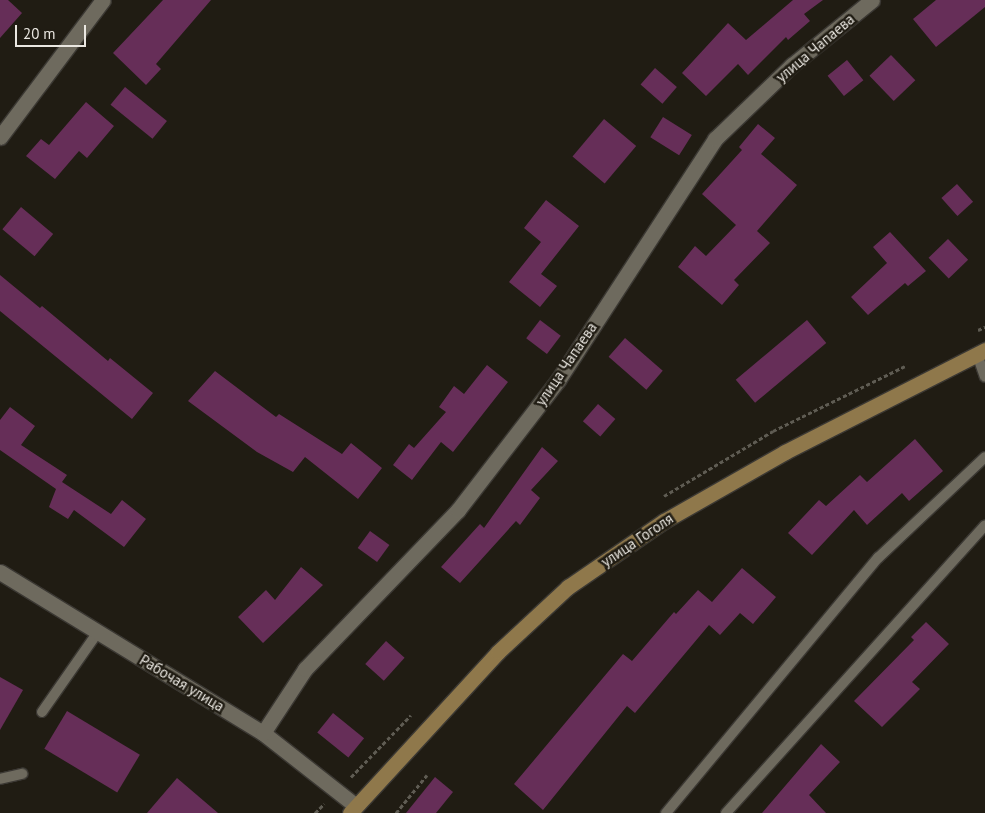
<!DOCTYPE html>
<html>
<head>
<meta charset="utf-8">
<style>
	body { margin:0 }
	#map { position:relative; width:985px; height:813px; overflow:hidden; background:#201c13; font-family:"PT Sans",sans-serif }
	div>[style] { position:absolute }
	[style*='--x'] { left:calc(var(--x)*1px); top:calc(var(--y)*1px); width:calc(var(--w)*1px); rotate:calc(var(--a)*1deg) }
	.building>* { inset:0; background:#662e58; transform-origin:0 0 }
	.path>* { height:3px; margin-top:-1.5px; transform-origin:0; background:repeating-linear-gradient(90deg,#5f5c53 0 4px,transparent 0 6.5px) }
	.roads { filter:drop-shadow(1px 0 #3b3833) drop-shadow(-1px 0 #3b3833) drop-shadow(0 1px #3b3833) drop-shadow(0 -1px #3b3833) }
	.lane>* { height:10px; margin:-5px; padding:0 5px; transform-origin:5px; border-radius:5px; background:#6e6a5e }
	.street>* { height:15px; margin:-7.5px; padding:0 7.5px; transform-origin:7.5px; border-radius:7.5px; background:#6e6a5e }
	.secondary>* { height:15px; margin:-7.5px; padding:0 7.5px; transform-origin:7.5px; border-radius:7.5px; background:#8f784b }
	span { translate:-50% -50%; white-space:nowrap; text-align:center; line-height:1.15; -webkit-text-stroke:5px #201c13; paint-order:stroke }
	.street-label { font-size:15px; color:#eae7e1 }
	.scale { position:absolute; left:15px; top:25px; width:71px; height:22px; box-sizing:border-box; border:2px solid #eae7e1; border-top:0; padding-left:6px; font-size:15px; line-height:18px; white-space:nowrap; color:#eae7e1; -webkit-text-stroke:4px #201c13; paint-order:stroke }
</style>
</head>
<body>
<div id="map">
	<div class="building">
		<i style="clip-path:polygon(0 0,8px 0,22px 13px,0 38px)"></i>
		<i style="clip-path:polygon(163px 0,211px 0,156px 64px,161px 69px,146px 85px,113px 53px)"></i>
		<i style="clip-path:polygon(793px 0,823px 0,804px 14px,810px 21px,788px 40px,786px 37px,748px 75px,738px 64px,706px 96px,682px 73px,728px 23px,746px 40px)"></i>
		<i style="clip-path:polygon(936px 0,985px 0,985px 7px,936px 47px,913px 19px)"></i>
		<i style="left:891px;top:55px;width:35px;height:30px;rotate:46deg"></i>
		<i style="left:847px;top:60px;width:26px;height:25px;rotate:51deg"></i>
		<i style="left:655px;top:68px;width:29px;height:22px;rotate:41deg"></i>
		<i style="left:125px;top:87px;width:54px;height:23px;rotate:39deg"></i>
		<i style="clip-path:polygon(86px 102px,114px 126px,87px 158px,79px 151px,55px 179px,26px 156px,41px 139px,49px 145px)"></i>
		<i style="left:663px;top:117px;width:34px;height:24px;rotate:32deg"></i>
		<i style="left:604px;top:119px;width:42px;height:49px;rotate:40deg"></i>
		<i style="clip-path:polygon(758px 124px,775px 138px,761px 154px,797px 185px,757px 231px,770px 243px,734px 280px,739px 285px,722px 305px,678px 267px,695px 246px,706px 256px,736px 225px,702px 194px,742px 150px,739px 147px)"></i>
		<i style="left:957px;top:184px;width:24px;height:21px;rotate:48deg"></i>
		<i style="clip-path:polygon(546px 200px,579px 226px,541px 274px,557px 286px,540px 307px,509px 282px,541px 242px,524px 228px)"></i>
		<i style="left:21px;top:207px;width:42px;height:29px;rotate:40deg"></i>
		<i style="clip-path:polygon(890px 232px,926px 271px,908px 286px,905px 283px,868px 315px,851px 297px,887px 263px,873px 247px)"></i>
		<i style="left:948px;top:239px;width:29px;height:27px;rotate:46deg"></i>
		<i style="clip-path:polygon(0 275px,40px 308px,42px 306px,108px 361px,110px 358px,153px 393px,132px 419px,0 311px)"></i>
		<i style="left:540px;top:320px;width:26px;height:23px;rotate:37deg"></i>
		<i style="left:807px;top:320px;width:30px;height:93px;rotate:50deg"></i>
		<i style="left:625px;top:338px;width:50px;height:25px;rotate:41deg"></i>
		<i style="clip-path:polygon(487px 365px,508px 382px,453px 452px,441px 442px,412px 480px,393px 465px,409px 444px,414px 448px,446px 412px,439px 407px,454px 386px,464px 394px)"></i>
		<i style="clip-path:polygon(215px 371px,276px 417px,279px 414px,342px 454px,351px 443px,382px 468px,358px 499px,305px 457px,293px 472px,257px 452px,188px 401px)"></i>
		<i style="left:598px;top:404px;width:23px;height:23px;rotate:41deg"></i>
		<i style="clip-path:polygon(10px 407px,35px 426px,21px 445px,67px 475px,62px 482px,111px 514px,122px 500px,146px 519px,124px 547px,74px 510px,68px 519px,49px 507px,56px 489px,0 450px,0 420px)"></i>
		<i style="clip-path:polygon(915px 439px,943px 471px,909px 501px,902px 493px,867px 525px,854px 510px,812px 555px,788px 533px,819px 500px,826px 506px,860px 475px,867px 482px)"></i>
		<i style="clip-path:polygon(542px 447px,558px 461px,531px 490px,540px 498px,520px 525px,516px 521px,460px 583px,441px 567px,480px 524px,484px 528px)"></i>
		<i style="left:370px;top:531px;width:24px;height:21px;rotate:36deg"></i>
		<i style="clip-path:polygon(301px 567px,323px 585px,263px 643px,238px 617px,266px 590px,275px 600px)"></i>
		<i style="clip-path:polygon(742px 568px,776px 597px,753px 624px,740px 613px,720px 635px,709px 625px,635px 713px,627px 706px,543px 810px,514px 784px,623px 654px,632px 661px,674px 612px,676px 614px,698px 590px,712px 602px)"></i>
		<i style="clip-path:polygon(926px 622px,949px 644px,912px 682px,920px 689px,882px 727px,854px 701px,914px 640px,911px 637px)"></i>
		<i style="left:386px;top:641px;width:25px;height:31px;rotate:42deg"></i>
		<i style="clip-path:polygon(0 677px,23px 690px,0 730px)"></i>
		<i style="left:67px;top:711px;width:85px;height:44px;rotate:31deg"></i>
		<i style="left:333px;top:713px;width:40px;height:25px;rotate:39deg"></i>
		<i style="clip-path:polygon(821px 744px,840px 762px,809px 795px,826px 813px,762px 813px)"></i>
		<i style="clip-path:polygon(435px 777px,453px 792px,436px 813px,406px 813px)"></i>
		<i style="clip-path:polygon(177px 778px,218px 813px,147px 813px)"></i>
	</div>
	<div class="path">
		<i style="--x:978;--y:330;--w:8;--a:-23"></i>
		<i style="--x:664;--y:496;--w:127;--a:-30.8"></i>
		<i style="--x:773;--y:431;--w:147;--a:-26.2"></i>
		<i style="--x:351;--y:777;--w:86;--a:-45.9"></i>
		<i style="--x:315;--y:813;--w:13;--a:-45"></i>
		<i style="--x:396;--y:813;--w:49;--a:-50.8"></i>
	</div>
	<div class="roads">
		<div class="lane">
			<i style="--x:977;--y:354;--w:24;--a:71"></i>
			<i style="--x:42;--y:712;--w:98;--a:-55"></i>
			<i style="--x:0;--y:779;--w:23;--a:-13"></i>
			<i style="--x:666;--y:813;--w:332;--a:-50.3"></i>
			<i style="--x:878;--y:558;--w:147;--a:-43.3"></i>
			<i style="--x:726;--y:813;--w:387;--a:-48"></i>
		</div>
		<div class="street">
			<i style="--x:0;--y:137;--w:171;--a:-53.1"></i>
			<i style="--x:0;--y:572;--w:308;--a:31.5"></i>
			<i style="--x:263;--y:733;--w:118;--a:38.1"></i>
			<i style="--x:263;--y:733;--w:77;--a:-56.7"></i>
			<i style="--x:305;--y:669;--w:221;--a:-46.1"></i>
			<i style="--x:458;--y:510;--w:164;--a:-52.4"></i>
			<i style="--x:558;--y:380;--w:288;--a:-56.9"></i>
			<i style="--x:715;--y:139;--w:107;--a:-43.9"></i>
			<i style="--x:792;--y:65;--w:103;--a:-39.1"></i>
		</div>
		<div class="secondary">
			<i style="--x:350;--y:813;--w:219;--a:-47.4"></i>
			<i style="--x:498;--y:652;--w:96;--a:-42.9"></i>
			<i style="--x:568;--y:587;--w:116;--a:-34.5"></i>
			<i style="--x:664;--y:521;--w:139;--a:-29.7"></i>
			<i style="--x:785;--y:452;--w:225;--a:-27"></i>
		</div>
	</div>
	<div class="street-label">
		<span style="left:815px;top:48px;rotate:-40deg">улица Чапаева</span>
		<span style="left:566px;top:364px;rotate:-56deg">улица Чапаева</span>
		<span style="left:637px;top:540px;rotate:-34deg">улица Гоголя</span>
		<span style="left:182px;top:683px;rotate:31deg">Рабочая улица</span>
	</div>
	<div class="scale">20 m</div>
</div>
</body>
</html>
